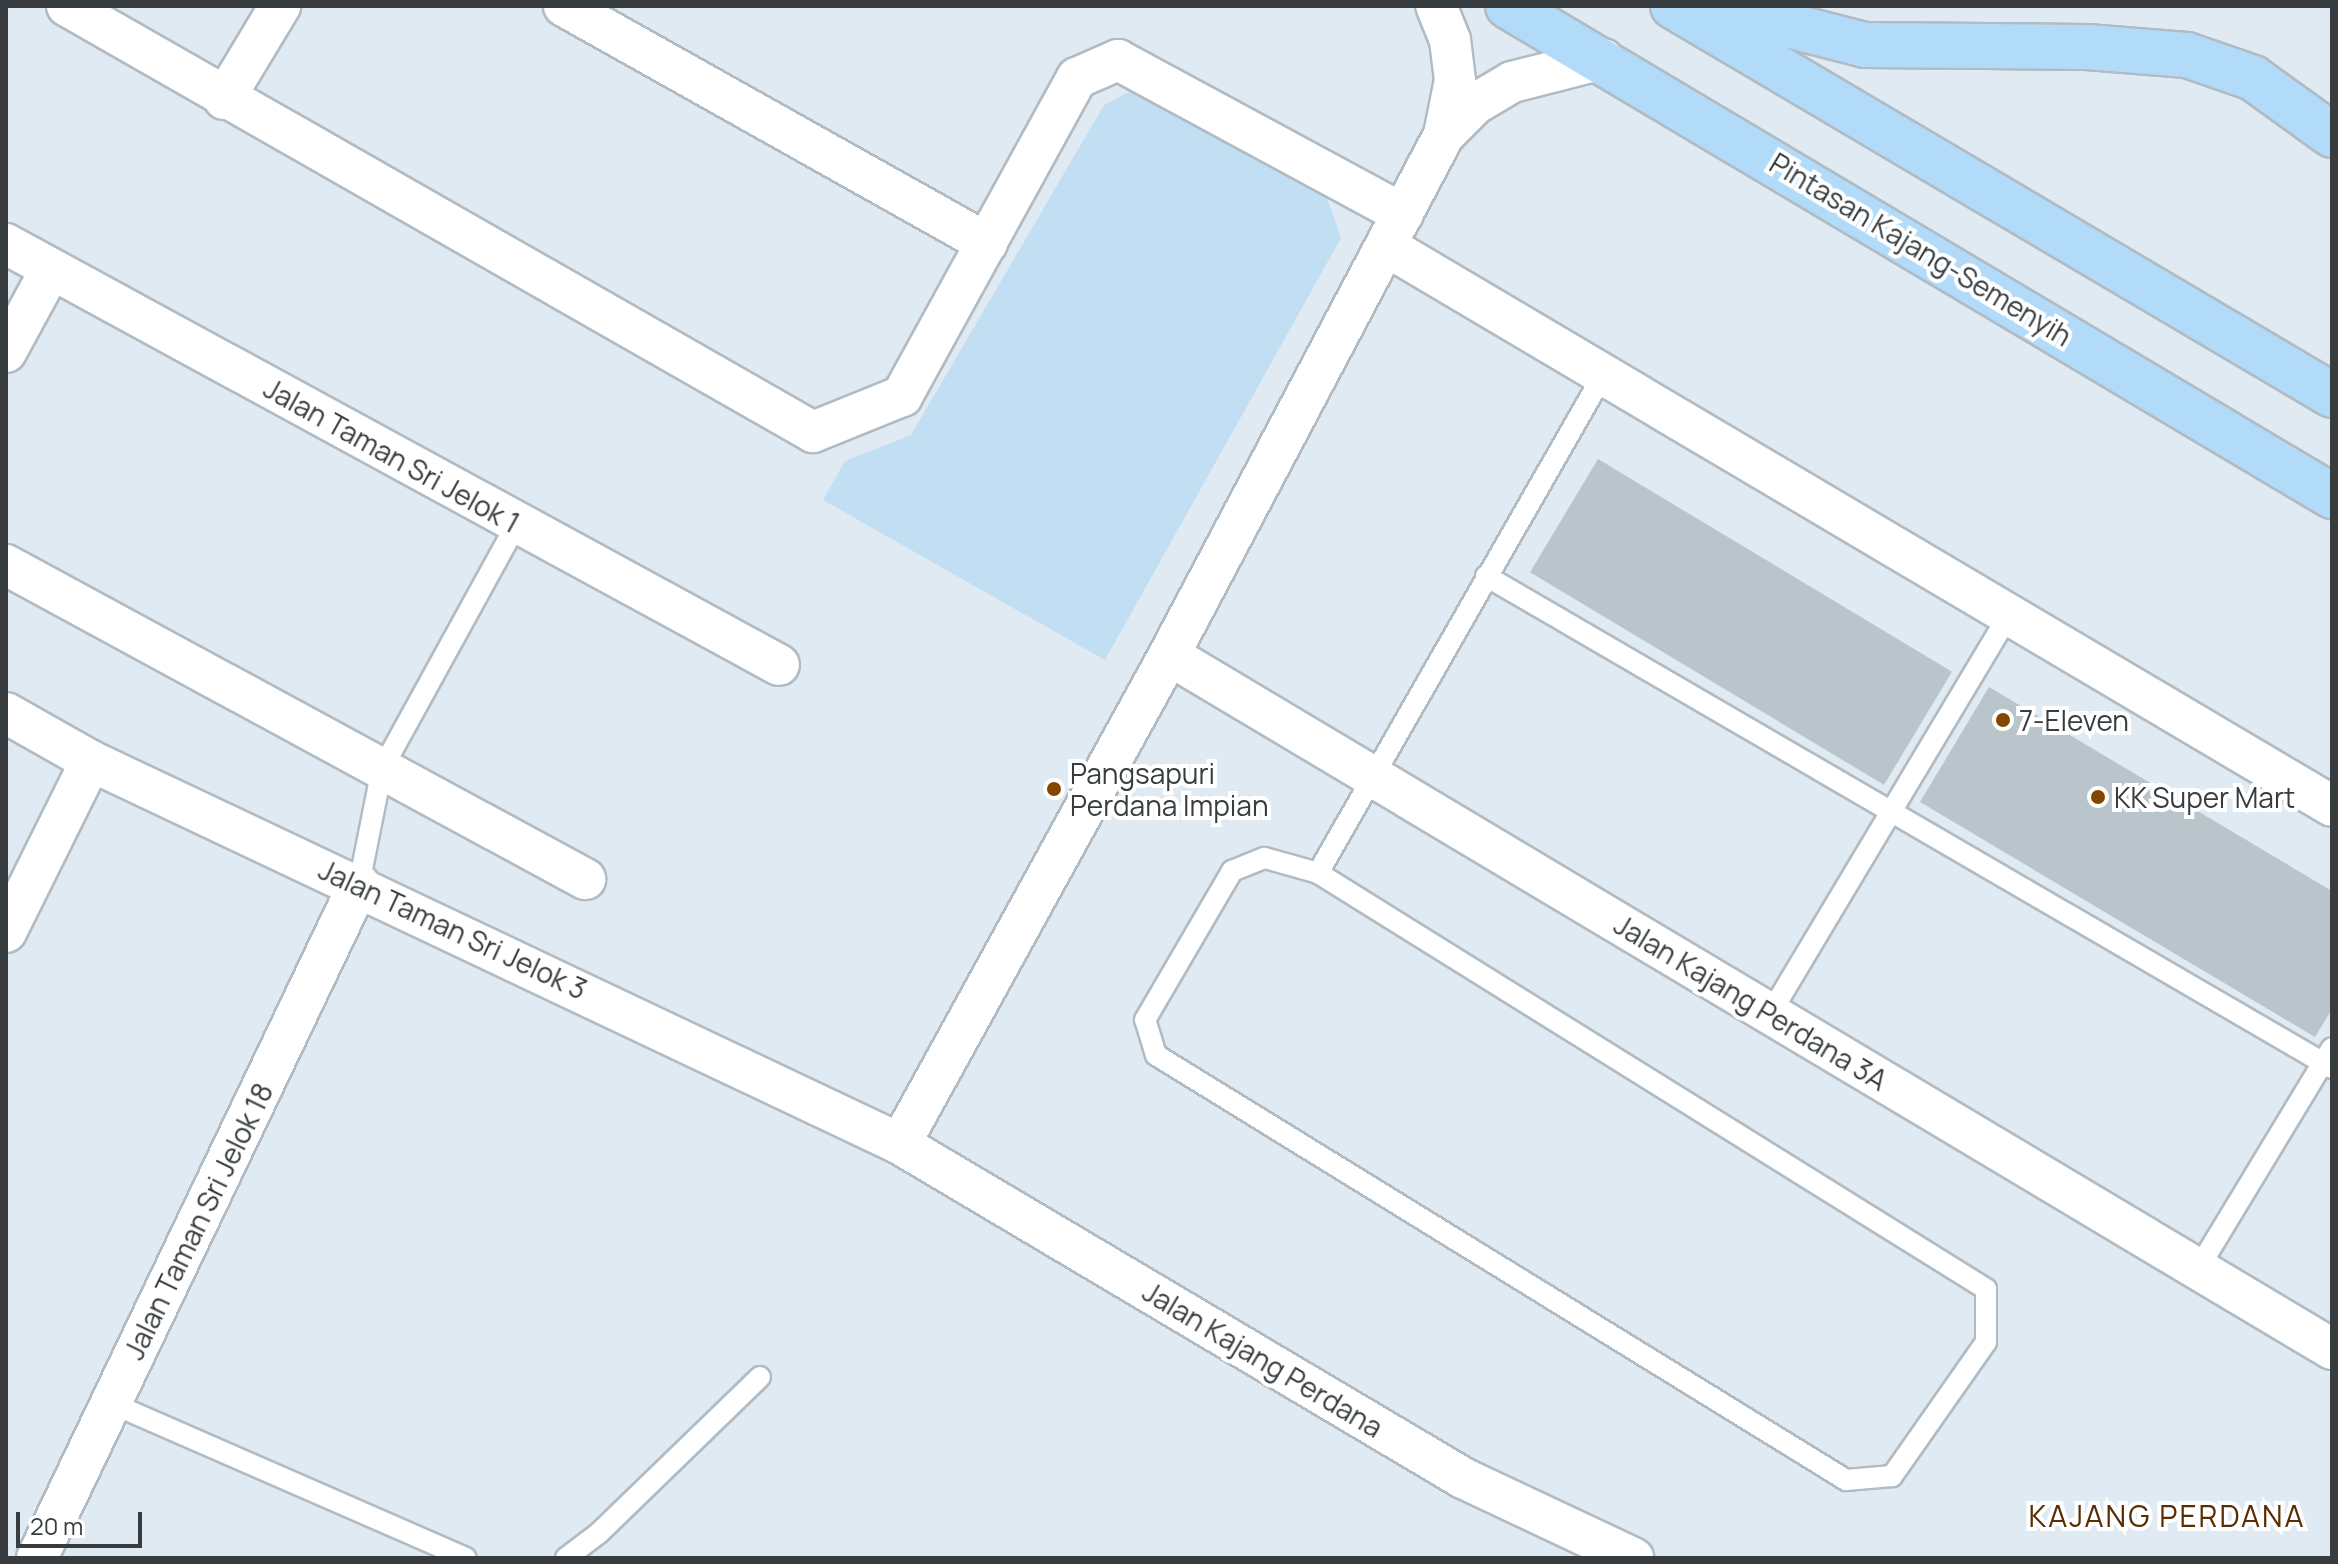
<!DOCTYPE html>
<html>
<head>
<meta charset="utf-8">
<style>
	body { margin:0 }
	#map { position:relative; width:2338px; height:1564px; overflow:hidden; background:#dfeaf2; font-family:Manrope,sans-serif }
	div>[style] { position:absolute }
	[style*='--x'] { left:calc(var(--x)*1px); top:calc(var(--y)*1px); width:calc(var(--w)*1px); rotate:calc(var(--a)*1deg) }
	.green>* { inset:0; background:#c1def3 }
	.building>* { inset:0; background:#b9c4cb; transform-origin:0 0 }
	.roads { filter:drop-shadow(2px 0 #b1bbc3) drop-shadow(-2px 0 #b1bbc3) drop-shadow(0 2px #b1bbc3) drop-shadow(0 -2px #b1bbc3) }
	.lane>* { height:20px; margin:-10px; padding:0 10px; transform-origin:10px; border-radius:10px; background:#fff }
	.street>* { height:40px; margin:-20px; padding:0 20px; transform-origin:20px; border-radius:20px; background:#fff }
	.highway>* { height:44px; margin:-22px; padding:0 22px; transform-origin:22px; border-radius:22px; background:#b2dbf9 }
	.dots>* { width:22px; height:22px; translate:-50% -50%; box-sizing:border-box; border:4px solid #fff; border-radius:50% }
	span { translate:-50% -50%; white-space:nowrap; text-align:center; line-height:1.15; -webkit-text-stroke:8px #fff; paint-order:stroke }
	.street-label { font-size:28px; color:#373c3f }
	.poi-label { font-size:28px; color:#373c3f }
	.left { translate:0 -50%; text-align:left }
	.neighbourhood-label { font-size:30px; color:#572d01; letter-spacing:2px }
	.frame { position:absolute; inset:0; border:8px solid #373c3f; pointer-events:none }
	.scale { position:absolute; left:16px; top:1512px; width:126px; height:36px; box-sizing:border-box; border:4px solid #373c3f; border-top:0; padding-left:10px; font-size:24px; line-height:28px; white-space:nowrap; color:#373c3f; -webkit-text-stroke:6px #fff; paint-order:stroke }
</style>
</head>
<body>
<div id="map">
	<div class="green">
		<i style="clip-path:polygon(1137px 88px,1322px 184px,1341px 238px,1105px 660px,823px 500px,845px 461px,911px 435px,1104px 105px)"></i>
	</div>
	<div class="building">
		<i style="left:1598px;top:459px;width:413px;height:132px;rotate:31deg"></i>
		<i style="clip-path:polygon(1989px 687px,2332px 891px,2332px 1009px,2315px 1037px,1920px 802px)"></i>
	</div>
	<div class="roads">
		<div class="lane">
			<i style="--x:1486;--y:576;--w:979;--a:30.18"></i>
			<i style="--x:1318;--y:873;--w:787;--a:31.91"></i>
			<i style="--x:1986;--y:1289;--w:53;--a:90"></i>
			<i style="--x:1986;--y:1342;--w:164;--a:125"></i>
			<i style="--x:1892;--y:1476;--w:46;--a:175"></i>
			<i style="--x:1846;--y:1480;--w:810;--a:-148.37"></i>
			<i style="--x:1156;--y:1055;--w:37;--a:-107"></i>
			<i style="--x:1145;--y:1020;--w:173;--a:-59.7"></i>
			<i style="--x:1232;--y:871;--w:35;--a:-22"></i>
			<i style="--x:1265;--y:858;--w:55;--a:15.8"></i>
			<i style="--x:1318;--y:873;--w:574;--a:-60.22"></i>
			<i style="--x:359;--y:884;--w:117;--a:-78.7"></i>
			<i style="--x:382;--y:769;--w:281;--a:-61.2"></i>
			<i style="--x:1770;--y:1014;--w:465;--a:-59.1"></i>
			<i style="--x:2198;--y:1269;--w:258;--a:-58.8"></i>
			<i style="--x:111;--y:1403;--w:387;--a:23.6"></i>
			<i style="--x:566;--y:1558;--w:41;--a:-37.1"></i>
			<i style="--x:599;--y:1533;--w:224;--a:-44.1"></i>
		</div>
		<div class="street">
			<i style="--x:67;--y:6;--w:859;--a:29.73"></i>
			<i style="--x:813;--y:432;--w:96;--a:-22"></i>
			<i style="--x:902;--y:396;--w:363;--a:-61.2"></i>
			<i style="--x:1077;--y:78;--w:45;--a:-23.7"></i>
			<i style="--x:1118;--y:60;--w:324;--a:28.4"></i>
			<i style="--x:564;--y:6;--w:485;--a:29.3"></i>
			<i style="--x:224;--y:99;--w:109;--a:-58.9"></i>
			<i style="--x:1444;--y:135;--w:44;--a:-45"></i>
			<i style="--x:1475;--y:104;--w:43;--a:-30.7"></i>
			<i style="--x:1512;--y:82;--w:94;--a:-14.2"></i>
			<i style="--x:6;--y:244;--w:880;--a:28.57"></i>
			<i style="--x:1386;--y:246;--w:1099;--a:30.62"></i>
			<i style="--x:6;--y:352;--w:94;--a:-61.5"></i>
			<i style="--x:6;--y:565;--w:659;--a:28.47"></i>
			<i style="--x:1169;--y:655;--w:1354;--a:30.83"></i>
			<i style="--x:6;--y:713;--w:98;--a:29.5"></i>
			<i style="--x:91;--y:761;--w:895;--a:25.33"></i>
			<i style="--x:900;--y:1144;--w:655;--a:30.68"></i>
			<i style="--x:1463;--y:1478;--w:188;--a:25.2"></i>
			<i style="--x:6;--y:932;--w:191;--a:-63.6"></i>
			<i style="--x:900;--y:1144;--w:558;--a:-61.18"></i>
			<i style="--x:1169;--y:655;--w:588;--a:-62.13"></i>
			<i style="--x:1444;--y:135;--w:56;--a:-78.7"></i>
			<i style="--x:1455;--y:80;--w:40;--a:-97.1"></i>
			<i style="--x:1450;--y:40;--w:37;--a:-112"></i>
			<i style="--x:37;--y:1558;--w:747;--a:-64.46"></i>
		</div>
		<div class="highway">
			<i style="--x:1508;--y:6;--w:959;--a:30.74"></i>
			<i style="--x:1673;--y:6;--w:765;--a:30.55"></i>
			<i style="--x:1713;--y:6;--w:157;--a:14.4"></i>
			<i style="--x:1865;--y:45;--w:222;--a:0.5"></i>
			<i style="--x:2087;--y:47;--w:100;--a:4.6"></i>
			<i style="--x:2187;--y:55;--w:70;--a:19.2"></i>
			<i style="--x:2253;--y:78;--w:97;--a:35.8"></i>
		</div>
	</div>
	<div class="dots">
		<i style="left:2003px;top:720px;background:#824600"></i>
		<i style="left:1054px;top:789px;background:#824600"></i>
		<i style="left:2098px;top:797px;background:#824600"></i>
	</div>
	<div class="street-label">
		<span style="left:1921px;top:249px;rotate:31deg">Pintasan Kajang-Semenyih</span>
		<span style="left:392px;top:455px;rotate:29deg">Jalan Taman Sri Jelok 1</span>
		<span style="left:453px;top:929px;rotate:25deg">Jalan Taman Sri Jelok 3</span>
		<span style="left:1751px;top:1002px;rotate:31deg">Jalan Kajang Perdana 3A</span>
		<span style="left:198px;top:1221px;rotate:-64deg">Jalan Taman Sri Jelok 18</span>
		<span style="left:1263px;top:1359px;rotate:31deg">Jalan Kajang Perdana</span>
	</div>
	<div class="poi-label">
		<span class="left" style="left:2019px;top:720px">7-Eleven</span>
		<span class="left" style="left:1070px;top:789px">Pangsapuri<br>Perdana Impian</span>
		<span class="left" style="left:2114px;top:797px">KK Super Mart</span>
	</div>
	<div class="neighbourhood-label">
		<span style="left:2167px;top:1516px">KAJANG PERDANA</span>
	</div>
	<div class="frame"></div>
	<div class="scale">20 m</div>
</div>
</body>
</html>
